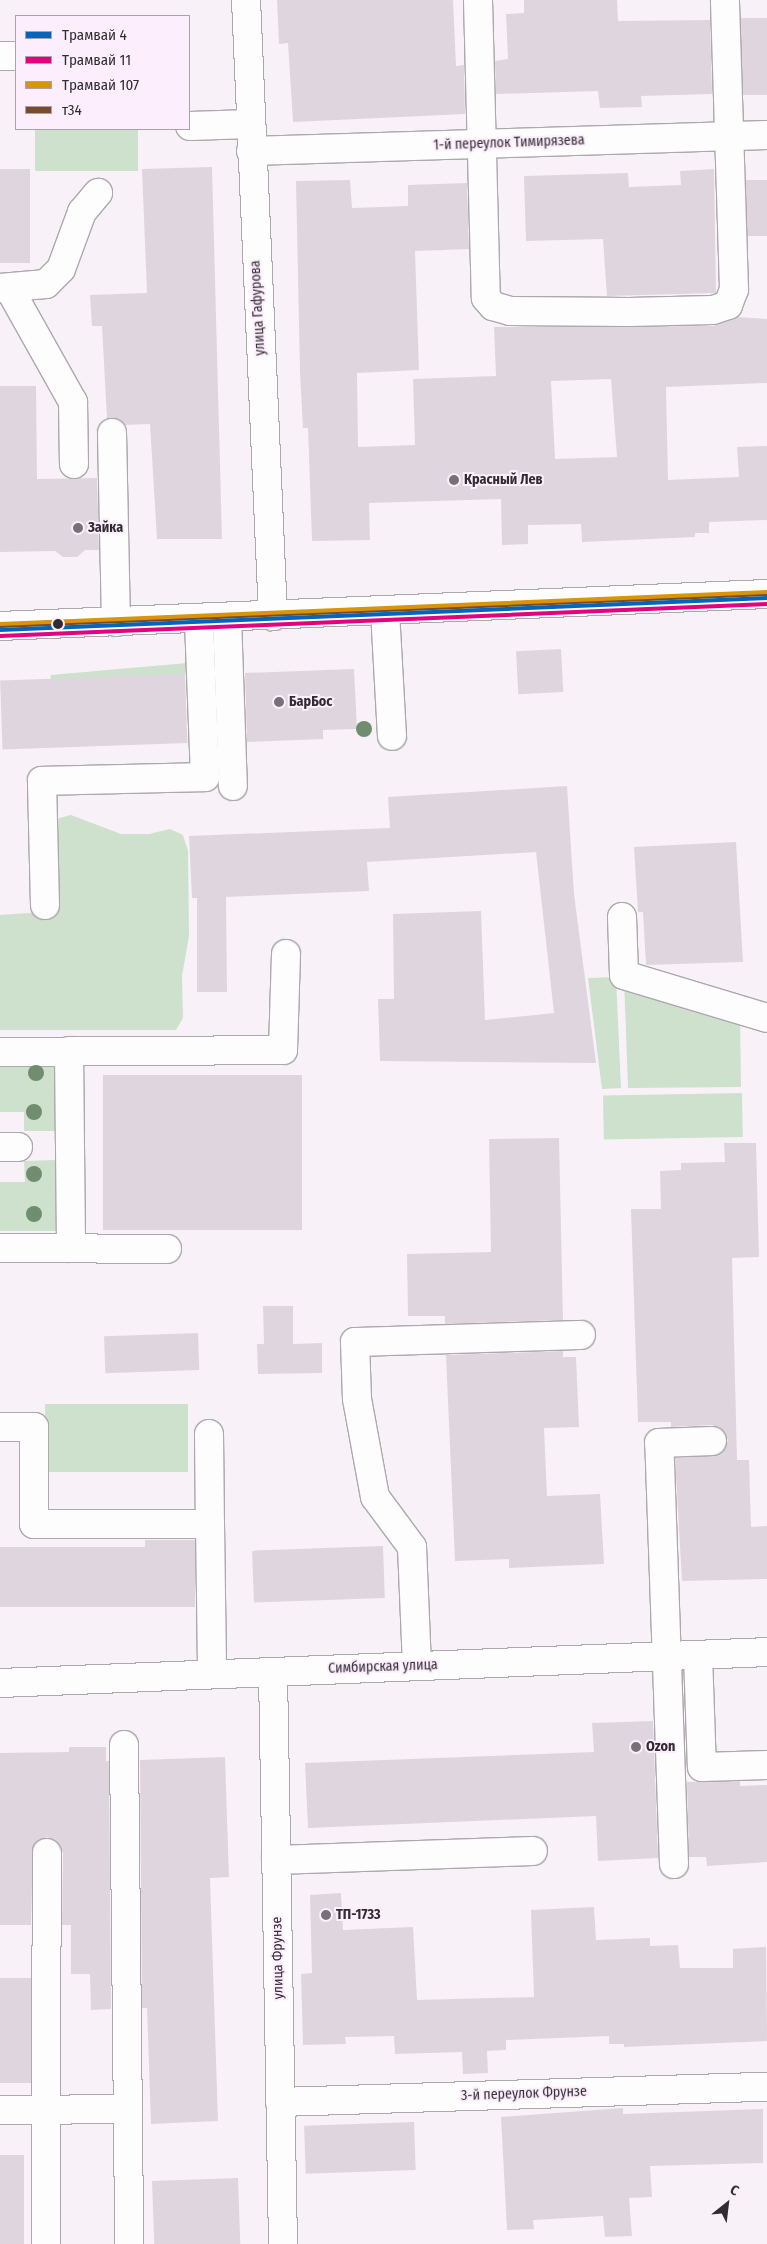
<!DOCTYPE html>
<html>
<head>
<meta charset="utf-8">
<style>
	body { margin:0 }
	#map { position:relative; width:767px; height:2244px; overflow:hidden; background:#f8f2f8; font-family:"Fira Sans Condensed",sans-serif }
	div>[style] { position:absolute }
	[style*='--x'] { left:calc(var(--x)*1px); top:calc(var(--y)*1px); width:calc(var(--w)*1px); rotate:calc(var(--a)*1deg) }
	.green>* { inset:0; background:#cee1cc; transform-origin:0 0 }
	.building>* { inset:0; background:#dfd5df; transform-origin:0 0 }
	.roads { filter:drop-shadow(1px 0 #ada8ad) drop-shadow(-1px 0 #ada8ad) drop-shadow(0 1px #ada8ad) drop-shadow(0 -1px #ada8ad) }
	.minor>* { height:28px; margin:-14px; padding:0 14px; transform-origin:14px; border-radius:14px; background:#fefdfe }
	.bus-1>* { height:4px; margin:-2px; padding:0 2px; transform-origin:2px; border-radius:2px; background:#7a4b2a }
	.tram-1>* { height:4px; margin:-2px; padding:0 2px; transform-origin:2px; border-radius:2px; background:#0065bd }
	.tram-2>* { height:4px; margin:-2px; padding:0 2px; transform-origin:2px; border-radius:2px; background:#e5007d }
	.tram-3>* { height:4px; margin:-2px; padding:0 2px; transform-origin:2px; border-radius:2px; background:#d99407 }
	.trees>* { width:16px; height:16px; margin:-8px; border-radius:50%; background:#708d70 }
	.dots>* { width:14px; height:14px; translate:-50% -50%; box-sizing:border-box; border:2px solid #fceefc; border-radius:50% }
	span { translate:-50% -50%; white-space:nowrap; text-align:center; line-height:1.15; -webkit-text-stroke:4px #fceefc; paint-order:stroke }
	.street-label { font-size:14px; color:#312c31 }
	.poi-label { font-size:14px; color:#312c31; font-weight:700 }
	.left { translate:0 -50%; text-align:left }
	.legend { position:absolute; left:15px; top:15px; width:175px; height:115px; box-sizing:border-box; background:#fceefc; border:1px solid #aba0ab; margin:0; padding:6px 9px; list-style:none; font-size:15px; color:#312c31 }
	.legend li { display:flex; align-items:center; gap:10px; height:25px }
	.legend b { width:25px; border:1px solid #aba0ab }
	.north { position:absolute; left:702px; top:2179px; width:50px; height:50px; -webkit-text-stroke:4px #fceefc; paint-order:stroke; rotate:29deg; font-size:14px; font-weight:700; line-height:20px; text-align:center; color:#312c31 }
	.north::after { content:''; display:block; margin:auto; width:18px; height:22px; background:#312c31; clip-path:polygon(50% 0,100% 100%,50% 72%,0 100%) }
</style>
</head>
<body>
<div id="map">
	<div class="green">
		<i style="left:35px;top:129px;width:103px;height:42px"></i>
		<i style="left:187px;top:663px;width:11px;height:137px;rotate:85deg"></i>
		<i style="clip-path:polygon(71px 815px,121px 834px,149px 834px,170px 829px,183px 835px,188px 851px,189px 936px,182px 976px,183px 1018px,176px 1030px,0 1030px,0 915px,42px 912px,55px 823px,59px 818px)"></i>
		<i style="clip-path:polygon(616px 977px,621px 1088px,602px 1089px,588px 978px)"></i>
		<i style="clip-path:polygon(624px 979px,740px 1014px,741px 1087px,628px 1088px)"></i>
		<i style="clip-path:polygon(0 1063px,55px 1063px,56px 1131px,24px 1131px,24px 1112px,0 1112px)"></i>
		<i style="left:742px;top:1093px;width:44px;height:139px;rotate:89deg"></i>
		<i style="clip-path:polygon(55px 1160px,56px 1231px,0 1231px,0 1182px,25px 1182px,24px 1161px)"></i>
		<i style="left:45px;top:1404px;width:143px;height:68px"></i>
	</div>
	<div class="building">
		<i style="clip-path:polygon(277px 0,453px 0,456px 66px,464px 65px,465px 114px,293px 122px,288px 43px,279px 44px)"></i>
		<i style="clip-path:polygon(524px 0,617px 0,618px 21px,710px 20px,712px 94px,641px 96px,642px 107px,600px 108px,598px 91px,496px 94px,495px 61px,508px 59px,506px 14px,524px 13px)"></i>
		<i style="left:767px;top:18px;width:77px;height:26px;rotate:90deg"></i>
		<i style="clip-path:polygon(212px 167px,222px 539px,157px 539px,150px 424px,125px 425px,119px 419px,107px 419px,102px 326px,92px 326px,90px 295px,147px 293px,142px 169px)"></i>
		<i style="left:0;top:169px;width:30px;height:94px"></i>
		<i style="clip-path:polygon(714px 169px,716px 293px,607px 296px,603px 239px,526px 241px,524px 176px,628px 173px,629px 187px,681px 185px,680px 171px)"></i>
		<i style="clip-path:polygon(evenodd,350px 180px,352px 208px,408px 206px,408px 185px,467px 183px,469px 249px,415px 251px,419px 370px,357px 373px,358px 447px,415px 445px,413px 379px,496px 376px,494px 327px,713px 326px,737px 317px,767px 319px,767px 383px,666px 387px,668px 480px,739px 477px,737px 447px,767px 446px,767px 520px,709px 522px,709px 533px,695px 533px,695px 537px,582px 542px,581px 524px,528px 525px,528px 544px,502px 545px,501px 499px,369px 503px,370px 540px,312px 541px,308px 428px,303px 428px,300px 372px,296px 181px,350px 180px,611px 379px,617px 457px,555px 459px,551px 381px,611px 379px)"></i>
		<i style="left:767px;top:180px;width:56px;height:21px;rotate:90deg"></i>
		<i style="clip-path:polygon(0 386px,36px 386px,37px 479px,97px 478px,99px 550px,85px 550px,77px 557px,63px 557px,55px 551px,0 552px)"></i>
		<i style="left:561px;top:649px;width:43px;height:45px;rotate:87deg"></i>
		<i style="clip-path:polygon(354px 669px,357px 729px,323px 730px,323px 739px,247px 742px,245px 673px)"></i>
		<i style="left:185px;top:674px;width:69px;height:185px;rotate:88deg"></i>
		<i style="clip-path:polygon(567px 786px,574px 894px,596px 1063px,380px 1061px,378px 999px,394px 999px,393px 914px,481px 911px,485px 1020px,554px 1013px,536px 852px,367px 862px,369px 891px,226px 897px,227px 992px,197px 992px,197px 898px,192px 898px,189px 836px,390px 828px,388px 797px)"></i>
		<i style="clip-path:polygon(736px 842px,743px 962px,646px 965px,643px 912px,638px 912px,634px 847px)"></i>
		<i style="left:302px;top:1075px;width:155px;height:199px;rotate:90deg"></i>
		<i style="clip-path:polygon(559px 1138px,563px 1320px,445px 1324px,445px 1316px,408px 1316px,407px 1254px,491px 1252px,489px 1139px)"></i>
		<i style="clip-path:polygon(724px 1143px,756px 1143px,759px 1257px,732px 1258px,737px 1460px,749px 1460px,751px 1527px,767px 1526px,767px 1579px,682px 1581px,675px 1458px,720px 1454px,728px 1440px,720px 1427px,712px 1425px,671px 1427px,671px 1422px,638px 1422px,631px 1209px,661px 1209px,660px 1171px,681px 1170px,681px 1163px,725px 1162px)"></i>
		<i style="clip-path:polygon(263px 1306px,293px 1306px,293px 1344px,322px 1343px,322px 1373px,258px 1374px,257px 1344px,264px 1344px)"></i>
		<i style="left:198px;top:1333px;width:37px;height:94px;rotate:88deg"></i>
		<i style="clip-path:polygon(563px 1351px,563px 1357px,576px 1357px,579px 1427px,544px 1428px,547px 1496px,600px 1494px,604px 1564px,509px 1568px,509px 1559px,455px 1561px,446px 1355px)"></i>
		<i style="clip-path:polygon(145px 1540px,195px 1540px,195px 1607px,0 1607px,0 1547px,145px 1547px)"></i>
		<i style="left:383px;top:1546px;width:52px;height:131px;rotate:88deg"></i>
		<i style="clip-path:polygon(653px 1721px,658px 1858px,598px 1861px,596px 1816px,308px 1828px,305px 1763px,594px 1752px,592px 1723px)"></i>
		<i style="clip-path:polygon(69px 1747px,106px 1747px,106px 1761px,109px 1761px,111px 2009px,91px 2010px,90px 1974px,71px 1974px,71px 1925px,62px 1925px,63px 1853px,55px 1840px,47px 1837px,33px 1846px,31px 1925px,0 1925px,0 1753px,69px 1752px)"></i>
		<i style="clip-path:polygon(225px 1757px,229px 1877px,210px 1878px,218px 2121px,151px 2124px,147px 2008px,142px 2008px,140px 1760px)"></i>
		<i style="clip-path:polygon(740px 1781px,740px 1786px,767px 1785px,767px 1862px,707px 1866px,706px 1857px,689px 1857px,687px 1782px)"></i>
		<i style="clip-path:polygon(341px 1893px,343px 1930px,413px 1927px,417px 2000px,534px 1997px,531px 1910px,594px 1907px,596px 1940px,650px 1938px,650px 1946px,678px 1945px,680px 1968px,733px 1968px,733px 1949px,766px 1947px,767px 2041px,624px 2047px,624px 2044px,609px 2044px,609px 2036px,506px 2040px,506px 2050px,487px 2051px,488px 2073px,463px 2074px,462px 2052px,395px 2054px,394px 2036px,345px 2037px,346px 2044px,303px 2045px,301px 1974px,312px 1973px,310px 1895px)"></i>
		<i style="left:0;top:1978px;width:31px;height:105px"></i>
		<i style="clip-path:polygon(623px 2108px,623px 2114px,763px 2109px,763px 2163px,650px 2166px,652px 2197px,629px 2198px,632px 2236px,605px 2237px,603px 2216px,533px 2220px,534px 2229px,507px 2230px,501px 2117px)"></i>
		<i style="left:414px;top:2122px;width:48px;height:110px;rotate:88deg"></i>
		<i style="left:0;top:2155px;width:24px;height:89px"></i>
		<i style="left:238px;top:2178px;width:66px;height:86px;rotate:88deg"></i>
	</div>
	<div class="roads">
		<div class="minor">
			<i style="--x:246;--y:0;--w:617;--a:87.49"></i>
			<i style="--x:478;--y:0;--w:298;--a:88.5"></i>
			<i style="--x:486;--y:298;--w:11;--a:49"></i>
			<i style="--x:493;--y:306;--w:18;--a:16"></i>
			<i style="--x:510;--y:311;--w:119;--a:0.5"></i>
			<i style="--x:629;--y:312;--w:84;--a:-1.4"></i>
			<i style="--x:713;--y:310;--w:16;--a:-18"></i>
			<i style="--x:728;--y:305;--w:17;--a:-69"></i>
			<i style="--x:734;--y:289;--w:289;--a:-91.8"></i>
			<i style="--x:0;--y:56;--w:16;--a:0"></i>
			<i style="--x:190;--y:126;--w:60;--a:-1.9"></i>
			<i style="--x:251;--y:151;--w:516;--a:-1.78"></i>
			<i style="--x:0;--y:288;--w:46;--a:-5"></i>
			<i style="--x:46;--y:284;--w:21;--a:-45"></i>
			<i style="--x:61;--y:269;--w:61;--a:-69.8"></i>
			<i style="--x:82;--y:212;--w:25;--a:-50"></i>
			<i style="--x:9;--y:288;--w:131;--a:60.7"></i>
			<i style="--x:73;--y:402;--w:62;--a:89.1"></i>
			<i style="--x:112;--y:433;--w:189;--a:88.8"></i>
			<i style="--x:385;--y:611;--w:125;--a:86.8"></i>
			<i style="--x:227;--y:618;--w:168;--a:88"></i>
			<i style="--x:0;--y:626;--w:768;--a:-2.39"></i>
			<i style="--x:45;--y:905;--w:124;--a:-91.4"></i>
			<i style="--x:42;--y:781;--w:163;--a:-1.4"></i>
			<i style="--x:205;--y:777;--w:158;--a:-92.2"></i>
			<i style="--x:622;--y:917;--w:58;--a:88"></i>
			<i style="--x:624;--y:975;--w:149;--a:16.7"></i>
			<i style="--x:69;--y:1051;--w:197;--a:89.4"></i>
			<i style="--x:0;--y:1052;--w:283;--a:-0.4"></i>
			<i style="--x:283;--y:1050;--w:96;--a:-88.2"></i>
			<i style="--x:0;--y:1147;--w:18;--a:0"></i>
			<i style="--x:0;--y:1248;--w:167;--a:0.3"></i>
			<i style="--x:0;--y:1427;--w:34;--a:0"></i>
			<i style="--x:34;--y:1427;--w:97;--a:90"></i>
			<i style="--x:34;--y:1524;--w:176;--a:0"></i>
			<i style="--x:210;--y:1524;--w:150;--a:89.2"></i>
			<i style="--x:209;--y:1434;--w:90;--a:89.4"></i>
			<i style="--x:698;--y:1655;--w:112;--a:88"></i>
			<i style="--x:702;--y:1767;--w:65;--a:-1.8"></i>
			<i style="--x:417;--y:1666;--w:119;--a:-92.4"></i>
			<i style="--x:412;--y:1547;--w:62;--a:-126.5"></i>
			<i style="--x:375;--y:1497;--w:100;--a:-100.4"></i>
			<i style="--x:357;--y:1399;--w:57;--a:-92"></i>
			<i style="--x:355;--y:1342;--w:226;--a:-1.8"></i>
			<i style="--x:273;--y:1672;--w:572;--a:89"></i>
			<i style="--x:0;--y:1683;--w:768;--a:-2.31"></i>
			<i style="--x:124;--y:1745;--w:499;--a:89.4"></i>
			<i style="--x:276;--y:1860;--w:257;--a:-2"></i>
			<i style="--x:674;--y:1864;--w:421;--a:-92"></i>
			<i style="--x:659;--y:1443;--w:53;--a:-2.2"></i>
			<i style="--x:280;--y:2102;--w:487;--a:-1.8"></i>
			<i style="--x:0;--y:2110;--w:128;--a:-0.4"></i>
			<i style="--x:46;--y:2244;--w:391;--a:-89.9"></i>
		</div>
	</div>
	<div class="bus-1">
		<i style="--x:0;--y:626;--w:768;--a:-2.39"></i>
	</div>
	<div class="tram-1">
		<i style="--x:0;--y:630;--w:768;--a:-2.39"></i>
	</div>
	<div class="tram-2">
		<i style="--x:0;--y:636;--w:768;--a:-2.39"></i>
	</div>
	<div class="tram-3">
		<i style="--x:0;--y:624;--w:768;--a:-2.39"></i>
	</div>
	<div class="trees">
		<i style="left:364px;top:729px"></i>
		<i style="left:36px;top:1073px"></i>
		<i style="left:34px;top:1112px"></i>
		<i style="left:34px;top:1174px"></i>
		<i style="left:34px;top:1214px"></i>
	</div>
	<div class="dots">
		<i style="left:454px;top:480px;background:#777177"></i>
		<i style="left:78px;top:528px;background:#777177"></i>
		<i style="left:58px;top:624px;background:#312c31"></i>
		<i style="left:279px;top:702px;background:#777177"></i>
		<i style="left:636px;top:1747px;background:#777177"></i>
		<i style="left:326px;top:1915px;background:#777177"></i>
	</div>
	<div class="street-label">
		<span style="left:509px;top:143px;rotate:-2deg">1-й переулок Тимирязева</span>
		<span style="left:258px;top:308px;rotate:-93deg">улица Гафурова</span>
		<span style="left:383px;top:1667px;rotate:-2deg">Симбирская улица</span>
		<span style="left:278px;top:1958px;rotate:-91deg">улица Фрунзе</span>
		<span style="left:524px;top:2094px;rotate:-2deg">3-й переулок Фрунзе</span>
	</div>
	<div class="poi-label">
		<span class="left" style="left:464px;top:480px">Красный Лев</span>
		<span class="left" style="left:88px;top:528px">Зайка</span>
		<span class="left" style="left:289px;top:702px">БарБос</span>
		<span class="left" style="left:646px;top:1747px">Ozon</span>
		<span class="left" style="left:336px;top:1915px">ТП-1733</span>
	</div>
	<ul class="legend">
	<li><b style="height:6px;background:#0065bd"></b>Трамвай 4</li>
	<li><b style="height:6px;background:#e5007d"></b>Трамвай 11</li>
	<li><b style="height:6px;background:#d99407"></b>Трамвай 107</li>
	<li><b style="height:6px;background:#7a4b2a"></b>т34</li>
	</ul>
	<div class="north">С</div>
</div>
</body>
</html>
